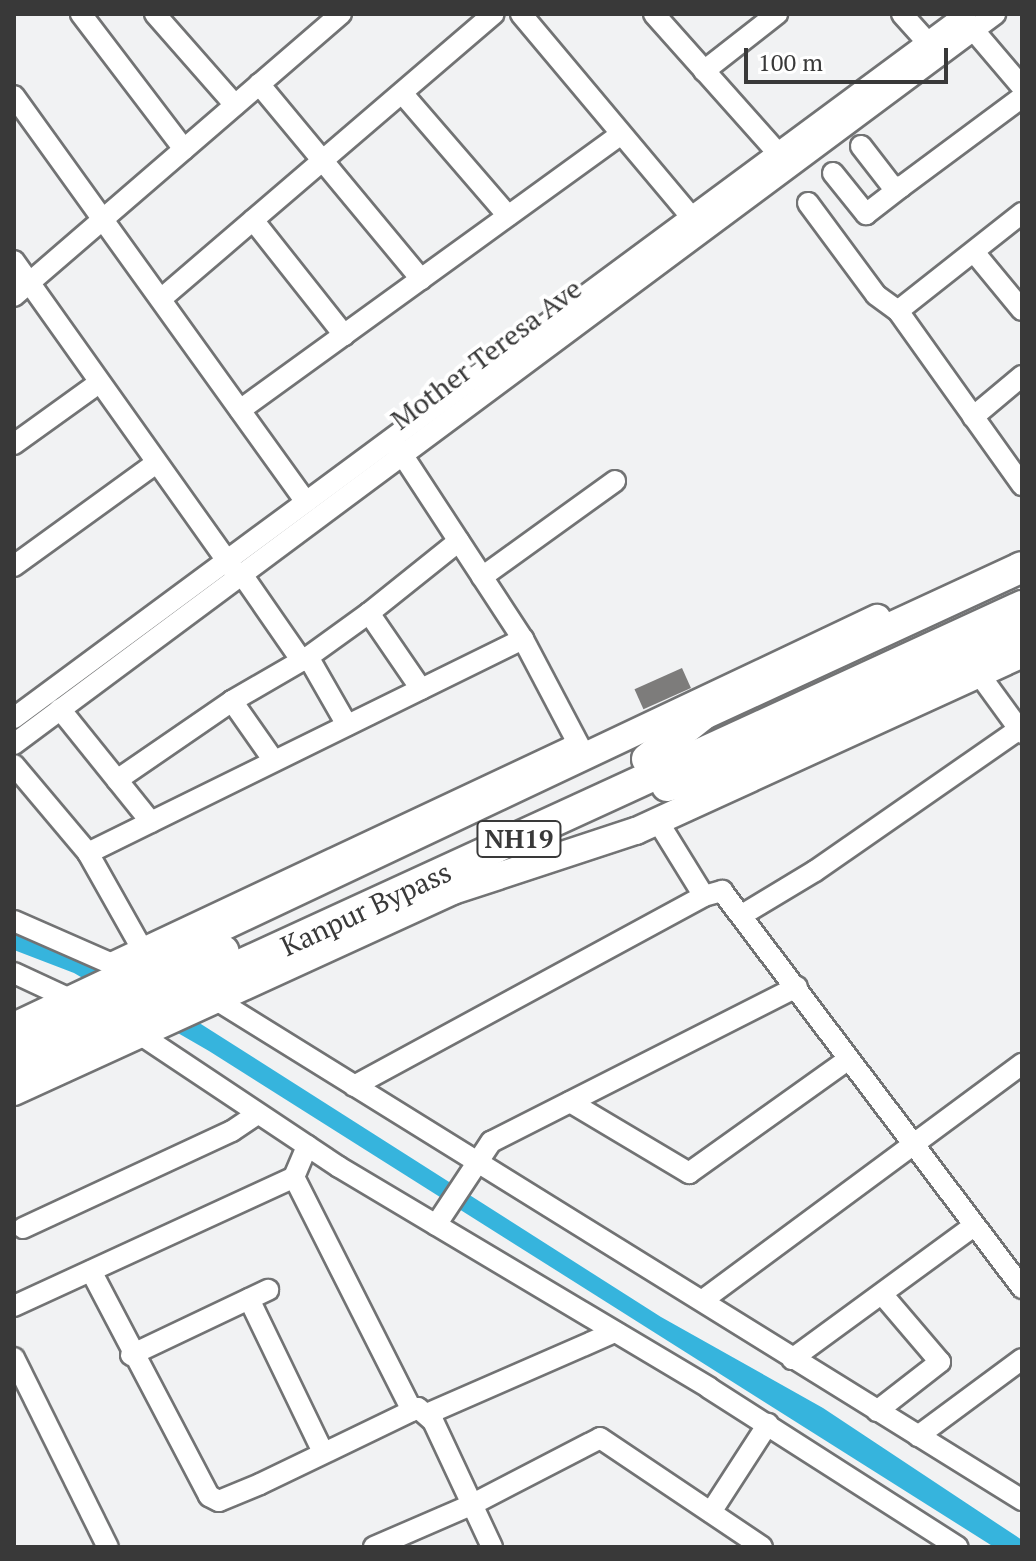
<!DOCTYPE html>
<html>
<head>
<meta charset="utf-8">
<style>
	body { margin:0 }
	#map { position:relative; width:1036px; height:1561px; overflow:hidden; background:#f1f2f3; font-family:"PT Serif",serif }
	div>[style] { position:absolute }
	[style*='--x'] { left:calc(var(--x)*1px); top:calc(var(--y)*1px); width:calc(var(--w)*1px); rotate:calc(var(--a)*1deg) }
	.water>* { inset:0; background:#36b4dd }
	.building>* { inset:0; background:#7d7c7b; transform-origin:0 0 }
	.roads { filter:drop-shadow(2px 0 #727374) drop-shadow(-2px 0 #727374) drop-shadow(0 2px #727374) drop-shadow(0 -2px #727374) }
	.minor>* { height:20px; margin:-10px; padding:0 10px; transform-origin:10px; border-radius:10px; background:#fff }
	.major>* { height:26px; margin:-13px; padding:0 13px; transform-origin:13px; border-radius:13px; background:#fff }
	.highway>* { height:30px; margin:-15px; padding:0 15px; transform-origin:15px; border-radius:15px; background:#fff }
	span { translate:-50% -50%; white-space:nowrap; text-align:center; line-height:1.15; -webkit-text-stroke:8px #fff; paint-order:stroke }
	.shield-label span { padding:2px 6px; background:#fff; border:2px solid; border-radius:6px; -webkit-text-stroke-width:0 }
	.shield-label { font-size:26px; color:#393939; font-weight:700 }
	.street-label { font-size:28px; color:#393939 }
	.frame { position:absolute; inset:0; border:16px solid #393939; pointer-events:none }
	.scale { position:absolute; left:744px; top:48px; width:204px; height:36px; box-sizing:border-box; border:4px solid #393939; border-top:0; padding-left:10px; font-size:24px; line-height:28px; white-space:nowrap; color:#393939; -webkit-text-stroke:6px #fff; paint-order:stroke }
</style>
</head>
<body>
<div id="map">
	<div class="water">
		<i style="clip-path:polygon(14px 932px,99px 964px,193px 1019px,661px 1317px,823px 1408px,1022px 1540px,1022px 1547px,994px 1547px,209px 1051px,74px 973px,14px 950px)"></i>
	</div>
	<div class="building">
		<i style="left:682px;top:668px;width:22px;height:52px;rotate:66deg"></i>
	</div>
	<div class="roads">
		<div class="minor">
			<i style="--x:81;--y:14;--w:170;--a:52.7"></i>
			<i style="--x:155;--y:14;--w:121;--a:48.7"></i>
			<i style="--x:521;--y:14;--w:277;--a:50"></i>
			<i style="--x:654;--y:14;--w:186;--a:48.3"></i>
			<i style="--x:902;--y:14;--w:39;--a:48"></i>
			<i style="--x:965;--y:20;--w:88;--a:49.6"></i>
			<i style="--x:704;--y:71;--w:93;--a:-38"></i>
			<i style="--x:259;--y:84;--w:254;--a:50.3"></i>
			<i style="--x:402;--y:93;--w:162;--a:49.2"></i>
			<i style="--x:14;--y:96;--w:500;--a:54.28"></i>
			<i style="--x:861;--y:146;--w:51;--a:52.2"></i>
			<i style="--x:892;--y:186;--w:9;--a:6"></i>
			<i style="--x:901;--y:187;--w:151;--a:-36.6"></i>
			<i style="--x:833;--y:173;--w:53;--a:51.2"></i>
			<i style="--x:866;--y:214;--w:44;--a:-37.6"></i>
			<i style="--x:808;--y:203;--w:114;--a:53.5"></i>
			<i style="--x:876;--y:295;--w:27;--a:36"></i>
			<i style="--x:1022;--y:213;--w:158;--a:141.7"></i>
			<i style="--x:898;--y:311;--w:214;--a:54.5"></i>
			<i style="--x:253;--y:220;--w:147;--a:51.6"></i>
			<i style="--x:974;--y:252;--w:75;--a:50.4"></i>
			<i style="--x:14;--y:261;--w:382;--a:54.6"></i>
			<i style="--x:14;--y:296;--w:432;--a:-40.8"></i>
			<i style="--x:161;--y:299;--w:438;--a:-40.6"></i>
			<i style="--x:240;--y:410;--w:470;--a:-35.9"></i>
			<i style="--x:973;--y:417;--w:64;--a:-39.9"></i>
			<i style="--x:394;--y:442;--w:235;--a:56.8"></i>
			<i style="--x:523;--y:639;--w:129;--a:62.2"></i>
			<i style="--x:14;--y:444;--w:105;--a:-35.7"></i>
			<i style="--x:14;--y:566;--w:174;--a:-35.9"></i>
			<i style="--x:241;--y:573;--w:107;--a:55.3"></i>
			<i style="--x:482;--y:577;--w:164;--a:-35.8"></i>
			<i style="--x:979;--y:674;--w:73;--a:53.9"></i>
			<i style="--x:421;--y:689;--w:92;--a:-124.4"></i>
			<i style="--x:369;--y:613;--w:115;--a:-38.7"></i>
			<i style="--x:232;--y:701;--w:88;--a:-30.1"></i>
			<i style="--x:60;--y:709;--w:145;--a:51.2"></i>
			<i style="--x:14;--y:718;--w:1184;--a:-36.48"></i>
			<i style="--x:347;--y:725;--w:78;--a:-119.8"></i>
			<i style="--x:308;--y:657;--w:75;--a:-35.8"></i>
			<i style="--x:14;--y:744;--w:1223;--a:-36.65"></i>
			<i style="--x:14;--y:765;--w:115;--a:49.9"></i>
			<i style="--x:88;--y:853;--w:108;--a:60.6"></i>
			<i style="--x:117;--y:780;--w:140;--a:-34.5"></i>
			<i style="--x:232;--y:701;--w:73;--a:55"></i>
			<i style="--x:657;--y:820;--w:89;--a:58.3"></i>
			<i style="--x:88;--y:853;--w:485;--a:-26.2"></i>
			<i style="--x:742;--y:915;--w:85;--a:-31.1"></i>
			<i style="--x:815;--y:871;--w:249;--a:-34.8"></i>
			<i style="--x:14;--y:921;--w:117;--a:23.7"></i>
			<i style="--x:111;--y:963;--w:515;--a:-25.17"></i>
			<i style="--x:14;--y:973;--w:62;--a:24.9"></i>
			<i style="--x:215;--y:999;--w:950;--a:31.83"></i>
			<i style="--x:141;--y:1035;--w:238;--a:33.7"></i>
			<i style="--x:339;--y:1167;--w:431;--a:30.8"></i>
			<i style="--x:709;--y:1388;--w:295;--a:32.6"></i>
			<i style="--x:354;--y:1086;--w:398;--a:-28.5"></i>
			<i style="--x:704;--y:896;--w:19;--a:-16"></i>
			<i style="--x:722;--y:891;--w:498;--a:52.9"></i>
			<i style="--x:570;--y:1102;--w:139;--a:30.8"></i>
			<i style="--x:689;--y:1173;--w:196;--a:-35.5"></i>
			<i style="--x:294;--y:1177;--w:262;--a:63.2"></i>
			<i style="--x:436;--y:1225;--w:100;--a:-56.5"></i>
			<i style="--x:491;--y:1142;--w:343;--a:-26.9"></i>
			<i style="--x:23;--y:1228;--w:230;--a:-24.9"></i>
			<i style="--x:232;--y:1131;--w:30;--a:-34"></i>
			<i style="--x:91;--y:1271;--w:254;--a:62.3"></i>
			<i style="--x:209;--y:1496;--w:11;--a:27"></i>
			<i style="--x:219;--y:1501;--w:44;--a:-22.5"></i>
			<i style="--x:260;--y:1484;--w:175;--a:-25.7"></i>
			<i style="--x:418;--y:1408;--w:20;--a:41"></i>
			<i style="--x:433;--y:1421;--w:139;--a:64.9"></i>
			<i style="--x:249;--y:1299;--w:170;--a:64.2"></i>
			<i style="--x:703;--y:1300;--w:397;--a:-36.5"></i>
			<i style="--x:14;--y:1306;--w:308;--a:-24.7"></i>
			<i style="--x:294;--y:1177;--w:34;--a:-67"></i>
			<i style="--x:131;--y:1355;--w:152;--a:-25.4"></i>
			<i style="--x:14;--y:1358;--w:211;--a:63.6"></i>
			<i style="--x:792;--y:1359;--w:225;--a:-36.2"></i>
			<i style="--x:877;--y:1411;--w:80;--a:-37.9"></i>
			<i style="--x:940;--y:1362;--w:89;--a:-130.5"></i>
			<i style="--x:427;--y:1414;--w:205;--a:-23.6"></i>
			<i style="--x:918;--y:1436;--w:129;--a:-36.5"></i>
			<i style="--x:711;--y:1512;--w:105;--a:-57.1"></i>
			<i style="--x:374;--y:1547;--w:106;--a:-23.4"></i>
			<i style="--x:471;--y:1505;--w:145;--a:-27.4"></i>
			<i style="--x:600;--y:1438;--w:195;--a:33.9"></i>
		</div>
		<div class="major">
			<i style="--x:14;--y:1026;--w:955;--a:-25.3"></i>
			<i style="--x:14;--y:1092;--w:483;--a:-24.6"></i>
			<i style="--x:453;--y:891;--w:193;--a:-18.2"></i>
			<i style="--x:636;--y:831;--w:425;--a:-24.6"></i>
		</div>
		<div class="highway">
			<i style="--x:647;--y:759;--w:73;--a:-38.3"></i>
			<i style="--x:704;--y:714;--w:350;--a:-24.8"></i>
			<i style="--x:667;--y:786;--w:53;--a:-14.3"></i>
			<i style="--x:718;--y:773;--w:333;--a:-24.3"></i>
			<i style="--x:14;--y:1046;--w:230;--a:-24.4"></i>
			<i style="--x:14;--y:1069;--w:1109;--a:-24.67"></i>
		</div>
	</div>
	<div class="shield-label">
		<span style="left:519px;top:839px">NH19</span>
	</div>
	<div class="street-label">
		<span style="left:486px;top:354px;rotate:-37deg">Mother Teresa Ave</span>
		<span style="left:366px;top:909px;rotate:-25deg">Kanpur Bypass</span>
	</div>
	<div class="frame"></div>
	<div class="scale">100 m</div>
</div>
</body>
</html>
